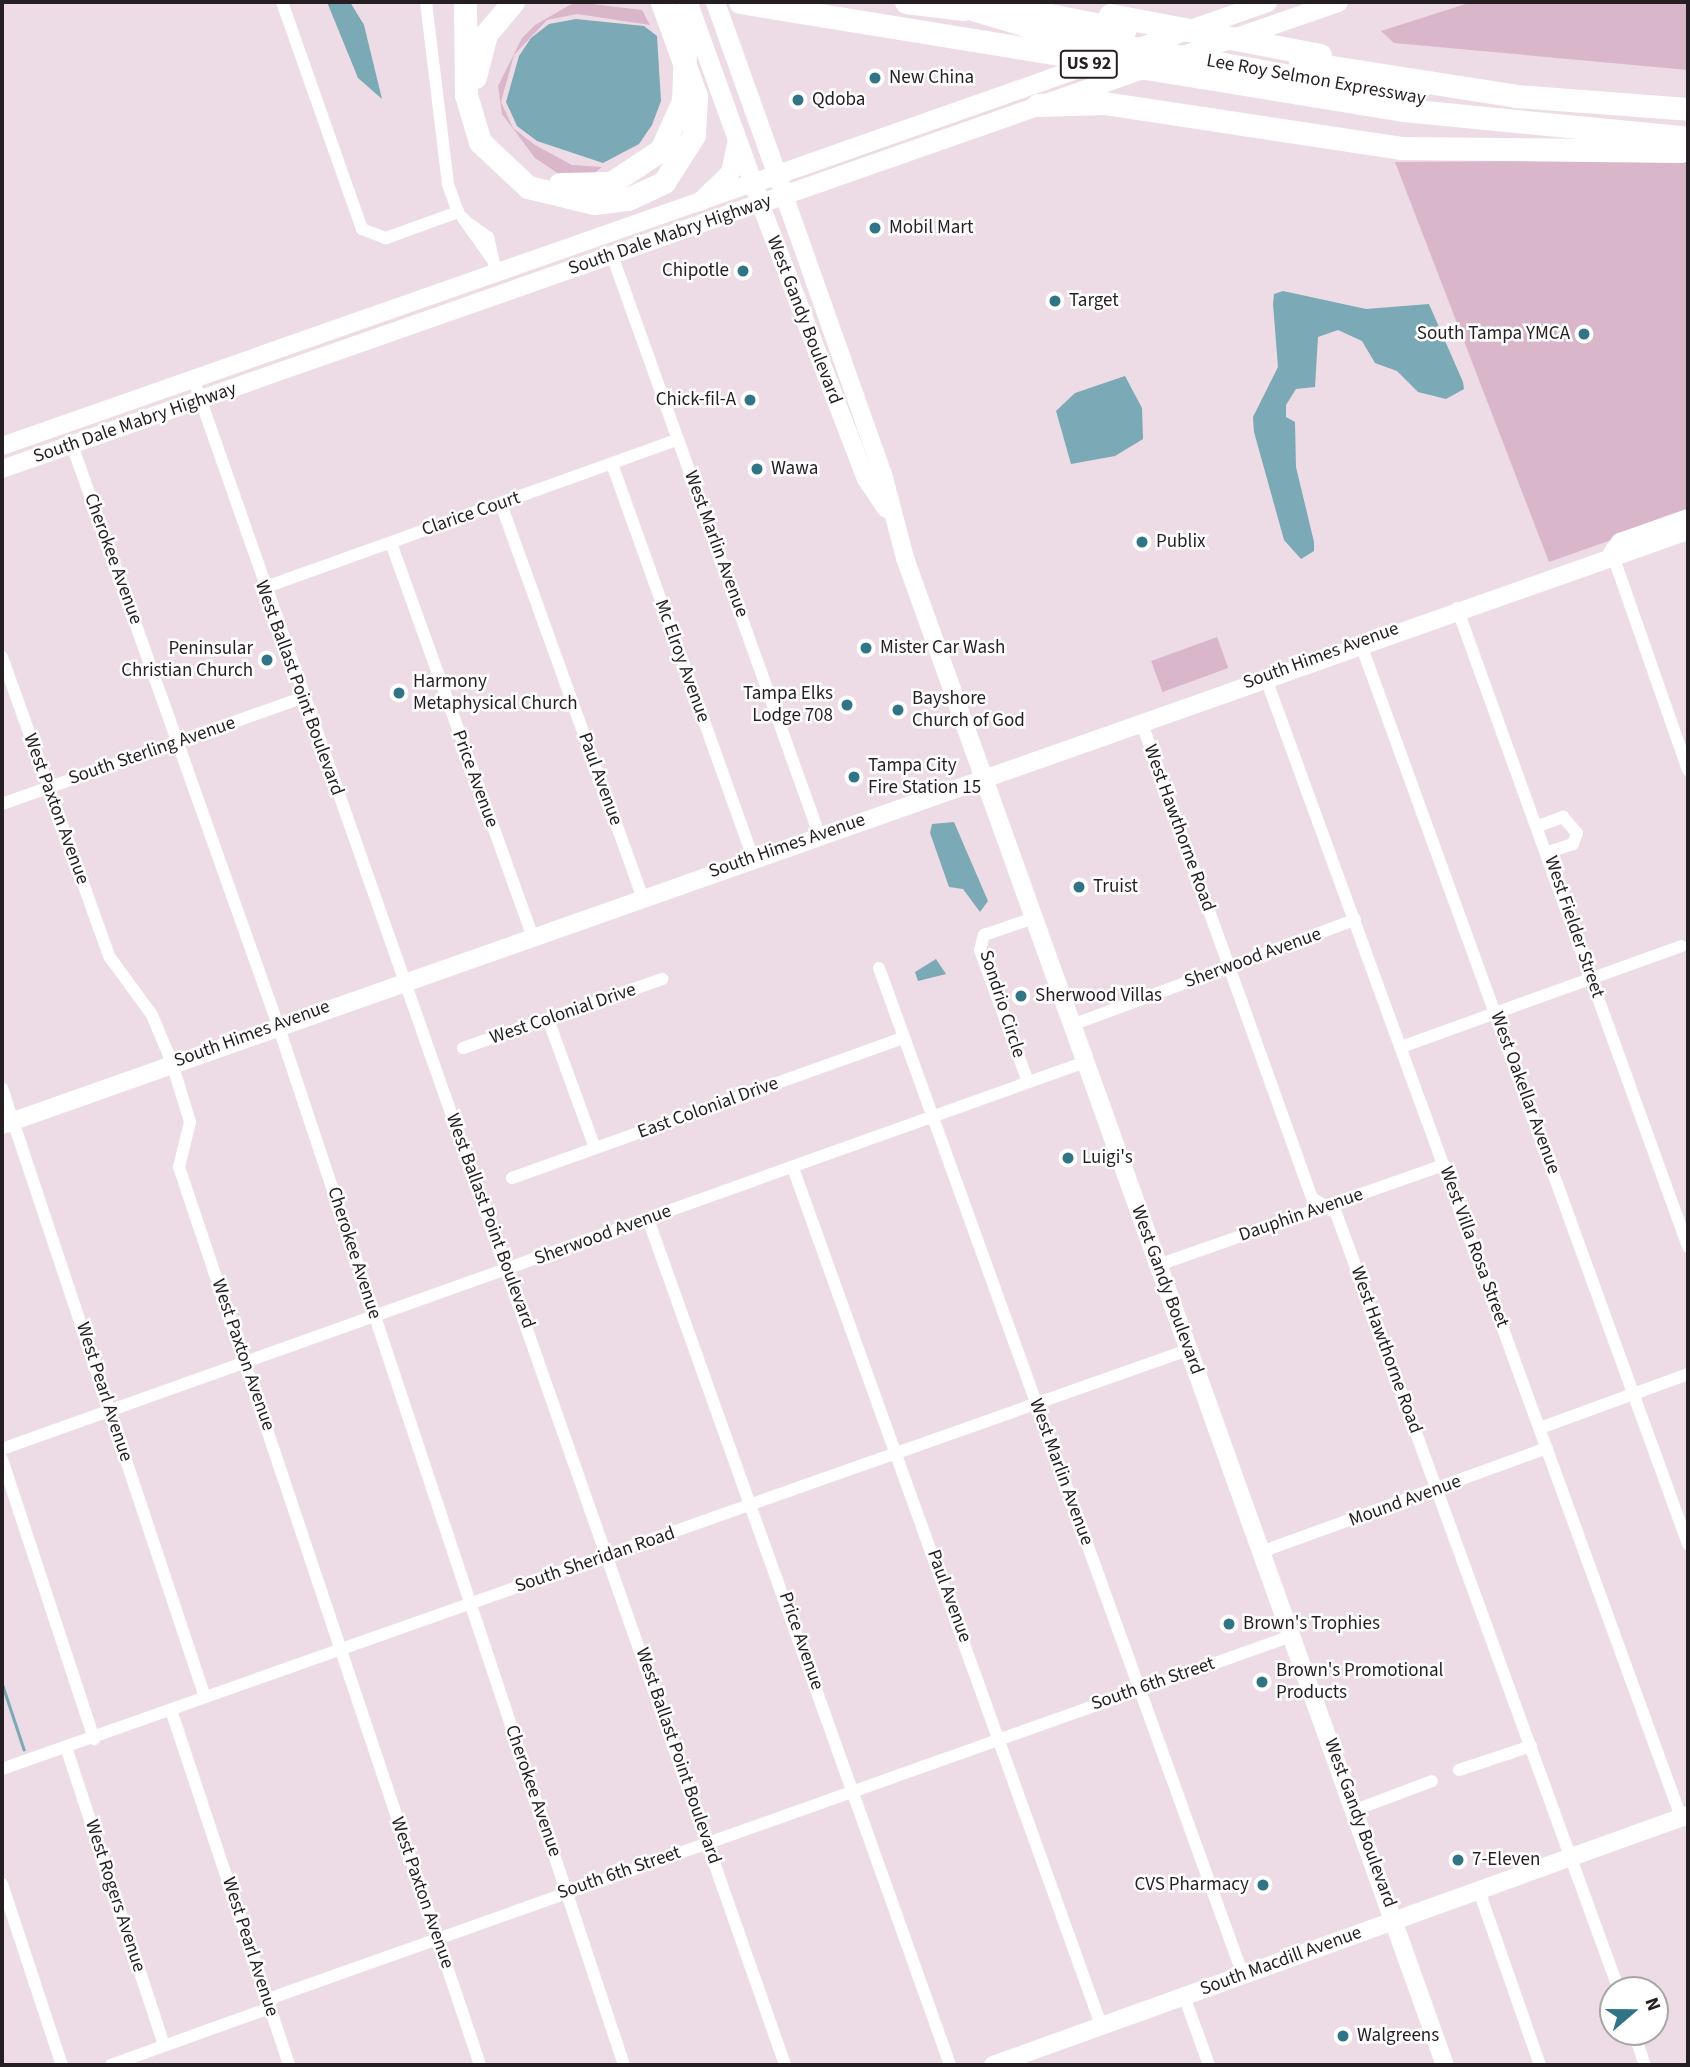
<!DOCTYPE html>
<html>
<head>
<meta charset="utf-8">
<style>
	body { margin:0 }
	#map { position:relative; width:1690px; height:2067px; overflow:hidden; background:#eddce5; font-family:"Source Sans 3",sans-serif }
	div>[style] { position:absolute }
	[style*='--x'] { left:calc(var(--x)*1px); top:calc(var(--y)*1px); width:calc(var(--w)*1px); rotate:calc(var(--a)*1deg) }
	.green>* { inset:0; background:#dab6ca; transform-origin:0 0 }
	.water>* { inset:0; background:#7ba9b5 }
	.stream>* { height:2.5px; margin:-1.25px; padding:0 1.25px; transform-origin:1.25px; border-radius:1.25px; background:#7ba9b5 }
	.street>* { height:12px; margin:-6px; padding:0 6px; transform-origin:6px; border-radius:6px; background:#fff }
	.secondary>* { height:18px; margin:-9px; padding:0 9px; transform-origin:9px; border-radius:9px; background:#fff }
	.primary>* { height:19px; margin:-9.5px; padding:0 9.5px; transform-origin:9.5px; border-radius:9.5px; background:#fff }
	.highway>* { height:23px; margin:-11.5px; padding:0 11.5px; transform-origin:11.5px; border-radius:11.5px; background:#fff }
	.dots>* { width:19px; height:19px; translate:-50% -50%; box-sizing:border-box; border:4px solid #fff; border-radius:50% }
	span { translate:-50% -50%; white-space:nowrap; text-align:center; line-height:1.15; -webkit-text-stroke:5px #fff; paint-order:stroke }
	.shield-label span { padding:2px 5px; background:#fff; border:2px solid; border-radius:5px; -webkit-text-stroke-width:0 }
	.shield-label { font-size:18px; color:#251e22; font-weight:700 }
	.poi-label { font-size:19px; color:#251e22 }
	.left { translate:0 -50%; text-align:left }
	.right { translate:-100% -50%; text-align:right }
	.street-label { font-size:19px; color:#251e22 }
	.frame { position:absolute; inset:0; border:4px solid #251e22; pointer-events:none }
	.north { position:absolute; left:1599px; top:1976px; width:70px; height:70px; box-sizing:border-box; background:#fff; border:2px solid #a8a5a7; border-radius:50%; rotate:70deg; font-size:19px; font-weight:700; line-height:28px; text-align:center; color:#251e22 }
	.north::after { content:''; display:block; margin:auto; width:24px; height:32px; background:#317485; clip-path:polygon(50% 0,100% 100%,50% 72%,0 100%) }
</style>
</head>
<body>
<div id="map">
	<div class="green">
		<i style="clip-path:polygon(575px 2px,642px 10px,650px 25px,577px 14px,547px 20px,514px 55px,501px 102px,513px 128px,535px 145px,572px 165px,602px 167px,591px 176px,562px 176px,535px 158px,502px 114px,498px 86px,522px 38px,535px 25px)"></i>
		<i style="clip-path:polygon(1472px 2px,1688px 2px,1688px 70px,1394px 43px,1381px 31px)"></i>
		<i style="clip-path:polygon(1688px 160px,1688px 513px,1549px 562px,1395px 162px)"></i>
		<i style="left:1217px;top:637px;width:33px;height:70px;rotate:70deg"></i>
	</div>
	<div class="water">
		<i style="clip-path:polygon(327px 2px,350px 2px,364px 25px,382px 99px,358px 78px)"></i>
		<i style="clip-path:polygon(576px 19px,644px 26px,657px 36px,661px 101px,652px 125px,639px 144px,603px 163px,537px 141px,517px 126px,506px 102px,519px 56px,531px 38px,549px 24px)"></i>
		<i style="clip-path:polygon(1283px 291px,1366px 309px,1429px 304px,1463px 382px,1464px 389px,1446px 399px,1418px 392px,1397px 371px,1375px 363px,1362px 341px,1338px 330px,1318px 337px,1315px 387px,1296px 389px,1286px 405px,1286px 417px,1295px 422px,1296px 467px,1314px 542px,1314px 551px,1301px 559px,1284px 540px,1254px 432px,1253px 417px,1278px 367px,1273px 304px,1274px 294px)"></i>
		<i style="clip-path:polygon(1125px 376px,1142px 408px,1143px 439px,1115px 456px,1071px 464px,1056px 411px,1075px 393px)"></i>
		<i style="clip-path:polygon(954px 822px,988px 901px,980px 912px,963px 889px,949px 887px,930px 833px,932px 824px)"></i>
		<i style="clip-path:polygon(936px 959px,946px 974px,918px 981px,915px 972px)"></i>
	</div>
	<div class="stream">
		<i style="--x:2;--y:1683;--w:70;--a:71.6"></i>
	</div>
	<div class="street">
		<i style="--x:282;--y:2;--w:241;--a:70.6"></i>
		<i style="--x:362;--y:229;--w:26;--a:21"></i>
		<i style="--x:386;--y:238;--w:77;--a:-19.9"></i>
		<i style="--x:458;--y:212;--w:30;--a:-110"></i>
		<i style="--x:448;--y:184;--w:183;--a:-96.9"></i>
		<i style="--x:463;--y:218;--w:50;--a:54.7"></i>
		<i style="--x:465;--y:221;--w:28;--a:35"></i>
		<i style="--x:488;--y:237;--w:35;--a:77"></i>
		<i style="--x:612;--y:255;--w:615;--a:70.33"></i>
		<i style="--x:193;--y:378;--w:1788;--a:70.66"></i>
		<i style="--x:72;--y:445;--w:615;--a:70.45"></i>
		<i style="--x:278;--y:1025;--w:1096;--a:71.6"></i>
		<i style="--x:612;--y:464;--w:418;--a:70.3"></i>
		<i style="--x:501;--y:504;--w:417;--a:70.2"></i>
		<i style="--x:391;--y:543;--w:417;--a:70.2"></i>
		<i style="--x:1612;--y:553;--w:230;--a:70.7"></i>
		<i style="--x:263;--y:588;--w:441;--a:-19.7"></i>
		<i style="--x:1457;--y:608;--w:679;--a:70.12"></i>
		<i style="--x:1360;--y:642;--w:960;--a:70.02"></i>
		<i style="--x:2;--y:657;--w:318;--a:70.3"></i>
		<i style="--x:109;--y:956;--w:73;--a:53.9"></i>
		<i style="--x:152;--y:1015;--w:52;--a:67.4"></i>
		<i style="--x:172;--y:1063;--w:62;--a:73"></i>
		<i style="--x:190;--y:1122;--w:46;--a:103.7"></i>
		<i style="--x:179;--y:1167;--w:947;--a:71.47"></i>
		<i style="--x:1265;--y:676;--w:1214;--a:69.97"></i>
		<i style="--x:1141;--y:721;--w:507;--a:70.28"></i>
		<i style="--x:1312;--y:1198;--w:28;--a:32"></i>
		<i style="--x:1336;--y:1213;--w:827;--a:69.99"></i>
		<i style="--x:2;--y:804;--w:318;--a:-19.5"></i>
		<i style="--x:1538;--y:826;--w:27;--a:-20"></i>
		<i style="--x:1563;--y:817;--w:21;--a:49"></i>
		<i style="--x:1577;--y:833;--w:12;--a:110"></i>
		<i style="--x:1573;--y:844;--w:26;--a:162"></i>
		<i style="--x:879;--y:968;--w:1071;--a:70.13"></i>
		<i style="--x:548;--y:1019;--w:137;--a:70"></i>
		<i style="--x:1072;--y:1025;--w:302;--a:-20.4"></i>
		<i style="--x:1401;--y:1047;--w:298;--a:-19.8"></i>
		<i style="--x:463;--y:1048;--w:211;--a:-19.1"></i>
		<i style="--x:1028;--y:1082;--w:140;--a:-110"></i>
		<i style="--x:980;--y:950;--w:16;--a:-75"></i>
		<i style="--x:984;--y:935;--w:53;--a:-18.8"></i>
		<i style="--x:2;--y:1088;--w:642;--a:71.57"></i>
		<i style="--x:793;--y:1168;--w:911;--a:70.23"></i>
		<i style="--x:512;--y:1178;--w:416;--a:-19.7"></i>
		<i style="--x:648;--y:1219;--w:898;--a:70.35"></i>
		<i style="--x:1158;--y:1265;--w:303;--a:-19.3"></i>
		<i style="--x:1540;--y:1428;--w:158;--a:-20"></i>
		<i style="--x:2;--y:1449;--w:1150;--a:-19.66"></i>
		<i style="--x:2;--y:1459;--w:295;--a:71.8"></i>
		<i style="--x:1261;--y:1552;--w:304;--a:-20"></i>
		<i style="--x:171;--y:1710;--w:374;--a:71.6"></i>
		<i style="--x:66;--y:1747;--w:314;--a:71.8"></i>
		<i style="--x:2;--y:1769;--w:1258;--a:-19.46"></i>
		<i style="--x:1459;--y:1770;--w:76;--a:-18.4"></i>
		<i style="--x:1355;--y:1810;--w:82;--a:-20.6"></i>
		<i style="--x:2;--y:1884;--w:191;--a:71.7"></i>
		<i style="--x:1479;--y:1891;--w:184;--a:70.7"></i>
		<i style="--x:1184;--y:1996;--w:73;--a:70.1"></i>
		<i style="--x:1634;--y:2032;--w:35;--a:72"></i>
		<i style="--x:111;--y:2065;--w:163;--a:-19.8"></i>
		<i style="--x:264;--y:2010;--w:16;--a:-52"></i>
		<i style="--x:274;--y:1997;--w:1079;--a:-19.54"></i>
	</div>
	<div class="secondary">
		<i style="--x:784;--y:195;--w:296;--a:70.5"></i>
		<i style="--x:883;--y:474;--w:87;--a:75.3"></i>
		<i style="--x:905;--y:558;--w:1601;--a:70.29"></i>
		<i style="--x:2;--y:446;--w:795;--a:-19.32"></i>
		<i style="--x:2;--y:469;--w:803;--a:-19.34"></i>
		<i style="--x:760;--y:203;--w:296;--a:69"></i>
		<i style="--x:866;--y:479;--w:36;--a:56"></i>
		<i style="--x:1612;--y:553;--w:14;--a:-54"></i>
		<i style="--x:1620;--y:542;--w:72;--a:-19.4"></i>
		<i style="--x:2;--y:1125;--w:1788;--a:-19.41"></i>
		<i style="--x:993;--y:2065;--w:739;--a:-19.78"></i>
	</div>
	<div class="primary">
		<i style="--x:715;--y:2;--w:193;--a:70.3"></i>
		<i style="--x:689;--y:6;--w:209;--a:70.2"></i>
		<i style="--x:760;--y:203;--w:411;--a:-19.3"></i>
		<i style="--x:1133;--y:49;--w:142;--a:-19.3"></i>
		<i style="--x:1180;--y:56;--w:167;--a:-18.9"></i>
		<i style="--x:752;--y:183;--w:370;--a:-19.4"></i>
		<i style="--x:700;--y:201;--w:42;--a:-44"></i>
		<i style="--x:730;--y:172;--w:30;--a:-78"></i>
	</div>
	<div class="highway">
		<i style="--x:465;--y:2;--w:93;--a:89.4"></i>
		<i style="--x:466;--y:95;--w:49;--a:73.4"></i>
		<i style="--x:480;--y:142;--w:66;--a:43.2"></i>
		<i style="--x:528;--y:187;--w:68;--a:13.6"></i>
		<i style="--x:594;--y:203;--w:34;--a:-7"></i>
		<i style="--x:628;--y:199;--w:40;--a:-25"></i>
		<i style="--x:664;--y:182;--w:56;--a:-57.4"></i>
		<i style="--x:694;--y:135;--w:39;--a:-87"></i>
		<i style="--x:696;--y:96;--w:100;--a:-109.9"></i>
		<i style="--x:740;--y:2;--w:673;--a:9.24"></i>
		<i style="--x:1404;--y:110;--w:285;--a:5.6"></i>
		<i style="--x:906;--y:2;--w:58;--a:6.9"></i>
		<i style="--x:949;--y:2;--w:112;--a:16.7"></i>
		<i style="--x:1056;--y:34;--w:272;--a:10.2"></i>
		<i style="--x:1004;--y:6;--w:123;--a:11.2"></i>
		<i style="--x:1110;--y:15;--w:214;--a:10.8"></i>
		<i style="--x:1300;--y:62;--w:219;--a:8.9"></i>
		<i style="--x:1516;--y:96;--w:172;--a:4.3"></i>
		<i style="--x:475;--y:77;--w:44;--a:-75.7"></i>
		<i style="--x:486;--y:34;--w:42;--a:-49.8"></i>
		<i style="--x:1038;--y:105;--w:66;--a:-1.7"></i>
		<i style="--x:1104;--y:103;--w:300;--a:8.6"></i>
		<i style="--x:1401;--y:148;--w:281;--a:0.6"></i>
		<i style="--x:560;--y:184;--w:51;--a:-1.1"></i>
		<i style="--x:611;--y:183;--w:60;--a:-33.4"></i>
		<i style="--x:661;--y:150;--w:54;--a:-65.8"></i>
		<i style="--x:683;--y:101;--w:99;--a:-87.7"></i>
	</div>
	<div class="dots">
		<i style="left:875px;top:78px;background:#317485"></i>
		<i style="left:798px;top:100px;background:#317485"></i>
		<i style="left:875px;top:228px;background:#317485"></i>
		<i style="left:743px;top:271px;background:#317485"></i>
		<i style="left:1055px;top:301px;background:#317485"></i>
		<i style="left:1584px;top:334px;background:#317485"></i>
		<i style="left:750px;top:400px;background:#317485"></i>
		<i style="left:757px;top:469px;background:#317485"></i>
		<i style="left:1142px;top:542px;background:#317485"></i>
		<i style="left:866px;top:648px;background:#317485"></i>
		<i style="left:267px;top:660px;background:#317485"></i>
		<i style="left:399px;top:693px;background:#317485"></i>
		<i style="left:847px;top:705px;background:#317485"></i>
		<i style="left:898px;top:710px;background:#317485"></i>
		<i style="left:854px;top:777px;background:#317485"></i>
		<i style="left:1079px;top:887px;background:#317485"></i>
		<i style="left:1021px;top:996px;background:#317485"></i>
		<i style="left:1068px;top:1158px;background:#317485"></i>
		<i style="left:1229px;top:1624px;background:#317485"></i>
		<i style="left:1262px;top:1682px;background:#317485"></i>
		<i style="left:1458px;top:1860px;background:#317485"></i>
		<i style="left:1263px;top:1885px;background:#317485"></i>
		<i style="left:1343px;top:2036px;background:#317485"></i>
	</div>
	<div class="shield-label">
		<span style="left:1089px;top:64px">US 92</span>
	</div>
	<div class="poi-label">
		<span class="left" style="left:889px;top:78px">New China</span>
		<span class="left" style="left:812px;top:100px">Qdoba</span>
		<span class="left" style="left:889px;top:228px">Mobil Mart</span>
		<span class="right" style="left:729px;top:271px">Chipotle</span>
		<span class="left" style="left:1069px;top:301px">Target</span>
		<span class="right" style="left:1570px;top:334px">South Tampa YMCA</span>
		<span class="right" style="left:736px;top:400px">Chick-fil-A</span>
		<span class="left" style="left:771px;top:469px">Wawa</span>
		<span class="left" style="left:1156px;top:542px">Publix</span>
		<span class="left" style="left:880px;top:648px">Mister Car Wash</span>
		<span class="right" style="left:253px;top:660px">Peninsular<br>Christian Church</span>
		<span class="left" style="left:413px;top:693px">Harmony<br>Metaphysical Church</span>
		<span class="right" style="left:833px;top:705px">Tampa Elks<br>Lodge 708</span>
		<span class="left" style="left:912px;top:710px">Bayshore<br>Church of God</span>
		<span class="left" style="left:868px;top:777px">Tampa City<br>Fire Station 15</span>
		<span class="left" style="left:1093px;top:887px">Truist</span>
		<span class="left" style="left:1035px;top:996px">Sherwood Villas</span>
		<span class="left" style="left:1082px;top:1158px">Luigi's</span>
		<span class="left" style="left:1243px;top:1624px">Brown's Trophies</span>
		<span class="left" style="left:1276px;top:1682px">Brown's Promotional<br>Products</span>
		<span class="left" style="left:1472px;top:1860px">7-Eleven</span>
		<span class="right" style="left:1249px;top:1885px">CVS Pharmacy</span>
		<span class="left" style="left:1357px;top:2036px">Walgreens</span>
	</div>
	<div class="street-label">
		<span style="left:1316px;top:80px;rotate:10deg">Lee Roy Selmon Expressway</span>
		<span style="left:670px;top:235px;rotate:-19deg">South Dale Mabry Highway</span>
		<span style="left:804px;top:320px;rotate:69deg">West Gandy Boulevard</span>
		<span style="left:135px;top:423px;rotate:-19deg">South Dale Mabry Highway</span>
		<span style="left:471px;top:514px;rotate:-19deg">Clarice Court</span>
		<span style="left:716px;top:544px;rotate:70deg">West Marlin Avenue</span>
		<span style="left:113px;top:559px;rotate:70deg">Cherokee Avenue</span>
		<span style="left:1321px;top:656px;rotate:-20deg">South Himes Avenue</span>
		<span style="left:682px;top:661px;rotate:70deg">Mc Elroy Avenue</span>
		<span style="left:299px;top:688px;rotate:70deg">West Ballast Point Boulevard</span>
		<span style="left:152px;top:751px;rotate:-19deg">South Sterling Avenue</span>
		<span style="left:475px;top:779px;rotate:70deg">Price Avenue</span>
		<span style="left:600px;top:779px;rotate:70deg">Paul Avenue</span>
		<span style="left:56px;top:809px;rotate:70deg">West Paxton Avenue</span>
		<span style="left:1179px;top:828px;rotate:70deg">West Hawthorne Road</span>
		<span style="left:787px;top:846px;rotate:-19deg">South Himes Avenue</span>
		<span style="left:1574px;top:927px;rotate:71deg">West Fielder Street</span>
		<span style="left:1253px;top:958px;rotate:-20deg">Sherwood Avenue</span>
		<span style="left:1002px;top:1004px;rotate:72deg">Sondrio Circle</span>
		<span style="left:563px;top:1014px;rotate:-19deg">West Colonial Drive</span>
		<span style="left:252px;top:1034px;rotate:-20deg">South Himes Avenue</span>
		<span style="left:1525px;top:1093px;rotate:70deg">West Oakellar Avenue</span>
		<span style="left:708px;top:1108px;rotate:-20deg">East Colonial Drive</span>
		<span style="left:1301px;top:1215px;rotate:-19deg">Dauphin Avenue</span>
		<span style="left:490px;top:1221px;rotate:70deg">West Ballast Point Boulevard</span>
		<span style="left:603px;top:1235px;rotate:-20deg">Sherwood Avenue</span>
		<span style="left:1474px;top:1247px;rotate:70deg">West Villa Rosa Street</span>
		<span style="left:354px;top:1253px;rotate:72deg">Cherokee Avenue</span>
		<span style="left:1167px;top:1290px;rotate:70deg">West Gandy Boulevard</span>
		<span style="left:1386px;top:1350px;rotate:70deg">West Hawthorne Road</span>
		<span style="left:243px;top:1355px;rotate:71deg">West Paxton Avenue</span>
		<span style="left:104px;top:1392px;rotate:72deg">West Pearl Avenue</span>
		<span style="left:1061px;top:1472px;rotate:70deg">West Marlin Avenue</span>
		<span style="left:1405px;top:1501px;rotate:-20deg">Mound Avenue</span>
		<span style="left:595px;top:1560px;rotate:-19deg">South Sheridan Road</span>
		<span style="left:949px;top:1596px;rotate:70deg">Paul Avenue</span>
		<span style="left:801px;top:1641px;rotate:71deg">Price Avenue</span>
		<span style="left:1153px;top:1684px;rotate:-19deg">South 6th Street</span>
		<span style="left:678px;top:1756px;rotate:71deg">West Ballast Point Boulevard</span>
		<span style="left:533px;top:1791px;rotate:71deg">Cherokee Avenue</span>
		<span style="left:1360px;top:1823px;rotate:70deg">West Gandy Boulevard</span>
		<span style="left:619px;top:1873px;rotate:-19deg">South 6th Street</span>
		<span style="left:422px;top:1893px;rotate:71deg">West Paxton Avenue</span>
		<span style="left:115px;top:1896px;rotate:72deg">West Rogers Avenue</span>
		<span style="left:250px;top:1947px;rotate:72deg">West Pearl Avenue</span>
		<span style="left:1281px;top:1961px;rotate:-20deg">South Macdill Avenue</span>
	</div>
	<div class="frame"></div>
	<div class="north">N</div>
</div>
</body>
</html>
